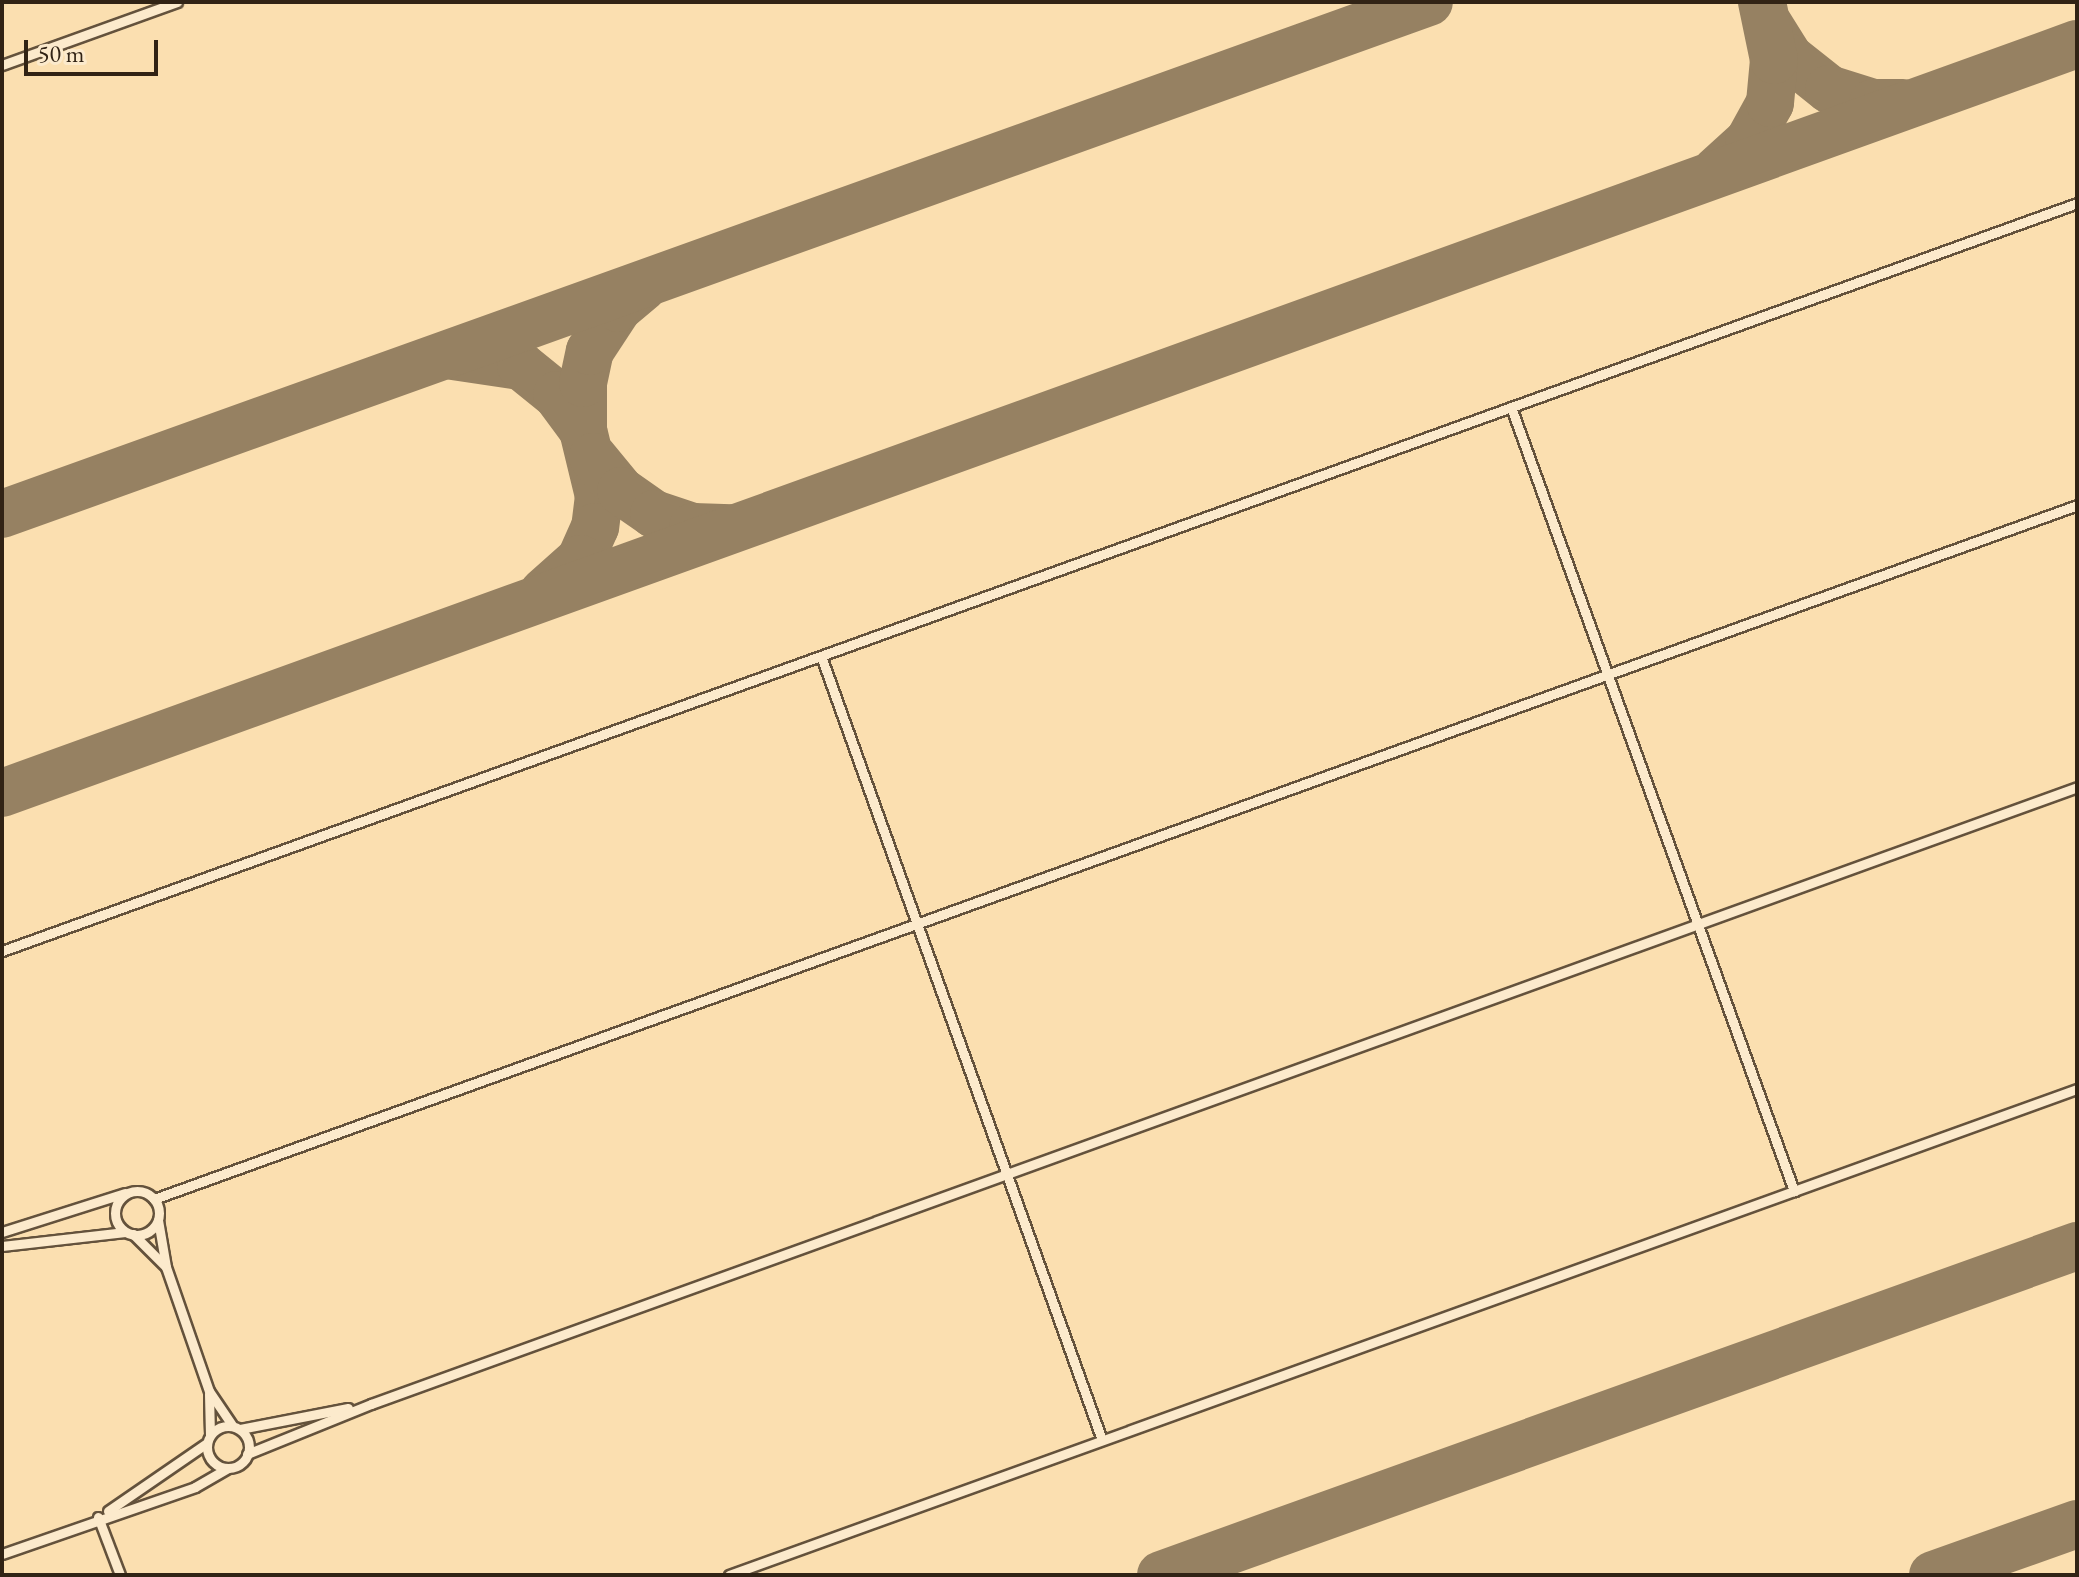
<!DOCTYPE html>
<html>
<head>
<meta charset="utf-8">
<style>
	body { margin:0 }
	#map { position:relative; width:2079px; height:1577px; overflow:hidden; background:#fbdfb0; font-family:"EB Garamond",serif }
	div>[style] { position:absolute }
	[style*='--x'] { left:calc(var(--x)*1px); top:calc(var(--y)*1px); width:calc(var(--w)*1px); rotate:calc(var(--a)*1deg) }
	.taxiway>* { height:48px; margin:-24px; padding:0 24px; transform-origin:24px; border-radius:24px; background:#968162 }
	.roads { filter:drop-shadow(2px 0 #64523c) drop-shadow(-2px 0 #64523c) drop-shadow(0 2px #64523c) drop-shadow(0 -2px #64523c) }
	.lane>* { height:9px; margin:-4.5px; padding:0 4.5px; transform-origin:4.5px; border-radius:4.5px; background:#fceacc }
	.lane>.ring { margin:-4.5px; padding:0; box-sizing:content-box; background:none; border:9px solid #fceacc; border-radius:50% }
	span { translate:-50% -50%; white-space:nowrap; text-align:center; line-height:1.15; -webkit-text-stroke:6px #fceacc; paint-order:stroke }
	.frame { position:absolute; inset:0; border:4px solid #312315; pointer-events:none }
	.scale { position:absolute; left:24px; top:40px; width:134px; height:36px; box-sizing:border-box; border:4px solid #312315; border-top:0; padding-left:10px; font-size:24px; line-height:28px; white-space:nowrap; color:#312315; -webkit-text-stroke:6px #fceacc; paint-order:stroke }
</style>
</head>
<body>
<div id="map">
	<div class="taxiway">
		<i style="--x:1769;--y:25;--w:39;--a:58"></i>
		<i style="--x:1790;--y:58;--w:50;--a:38.5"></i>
		<i style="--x:1829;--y:89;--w:46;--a:17.7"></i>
		<i style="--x:1873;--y:103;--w:30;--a:0"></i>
		<i style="--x:1716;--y:171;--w:45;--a:-42.3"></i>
		<i style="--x:1749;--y:141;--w:43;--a:-61.1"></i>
		<i style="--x:1770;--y:103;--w:43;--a:-84.7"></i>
		<i style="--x:1774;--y:60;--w:59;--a:-101.7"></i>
		<i style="--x:453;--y:356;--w:69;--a:8.4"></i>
		<i style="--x:521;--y:366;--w:46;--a:38.9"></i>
		<i style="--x:557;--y:395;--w:44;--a:53.4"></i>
		<i style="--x:583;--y:430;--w:68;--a:76.4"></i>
		<i style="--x:599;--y:496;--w:31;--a:97"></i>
		<i style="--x:595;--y:527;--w:35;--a:114"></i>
		<i style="--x:581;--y:559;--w:50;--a:138.3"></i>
		<i style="--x:583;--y:430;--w:47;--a:-90"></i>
		<i style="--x:583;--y:383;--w:33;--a:-78"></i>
		<i style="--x:590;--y:351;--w:51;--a:-56.9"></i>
		<i style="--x:618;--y:308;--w:33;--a:-40"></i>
		<i style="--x:593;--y:457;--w:44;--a:50.5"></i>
		<i style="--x:621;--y:491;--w:40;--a:34.9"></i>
		<i style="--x:654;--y:514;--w:41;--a:18.4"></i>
		<i style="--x:693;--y:527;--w:38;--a:2"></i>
		<i style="--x:2;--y:514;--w:1516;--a:-19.74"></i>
		<i style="--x:2;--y:793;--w:2206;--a:-19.85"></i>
		<i style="--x:1161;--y:1575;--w:973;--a:-19.76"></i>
		<i style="--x:1933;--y:1575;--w:153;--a:-19.5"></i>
	</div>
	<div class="roads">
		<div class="lane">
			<i style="--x:2;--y:65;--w:186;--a:-19.8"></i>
			<i style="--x:1511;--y:407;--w:834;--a:70.15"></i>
			<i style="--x:821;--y:656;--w:833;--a:70.28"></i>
			<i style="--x:2;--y:951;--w:2206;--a:-19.82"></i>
			<i class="ring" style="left:115px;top:1191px;width:35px;height:35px"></i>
			<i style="--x:154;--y:1199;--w:2044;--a:-19.84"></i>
			<i style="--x:158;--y:1220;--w:48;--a:80.3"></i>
			<i style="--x:166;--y:1267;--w:131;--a:70.9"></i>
			<i style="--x:209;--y:1391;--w:41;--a:55.9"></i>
			<i style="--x:2;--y:1232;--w:129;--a:-17.6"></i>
			<i style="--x:133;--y:1234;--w:44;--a:45"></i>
			<i style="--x:2;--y:1246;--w:124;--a:-6.5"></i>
			<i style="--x:209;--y:1394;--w:41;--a:88.6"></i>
			<i class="ring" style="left:207px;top:1426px;width:33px;height:33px"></i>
			<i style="--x:240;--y:1429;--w:110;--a:-11"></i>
			<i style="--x:247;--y:1454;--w:134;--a:-22"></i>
			<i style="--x:371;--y:1404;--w:1814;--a:-19.88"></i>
			<i style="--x:108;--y:1511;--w:120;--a:-34.5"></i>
			<i style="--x:98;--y:1517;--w:62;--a:69.2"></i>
			<i style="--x:2;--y:1554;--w:204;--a:-19.1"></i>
			<i style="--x:195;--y:1487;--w:38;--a:-30"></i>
			<i style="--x:729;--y:1575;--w:1433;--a:-19.83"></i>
		</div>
	</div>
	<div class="frame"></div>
	<div class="scale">50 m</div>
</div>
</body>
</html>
